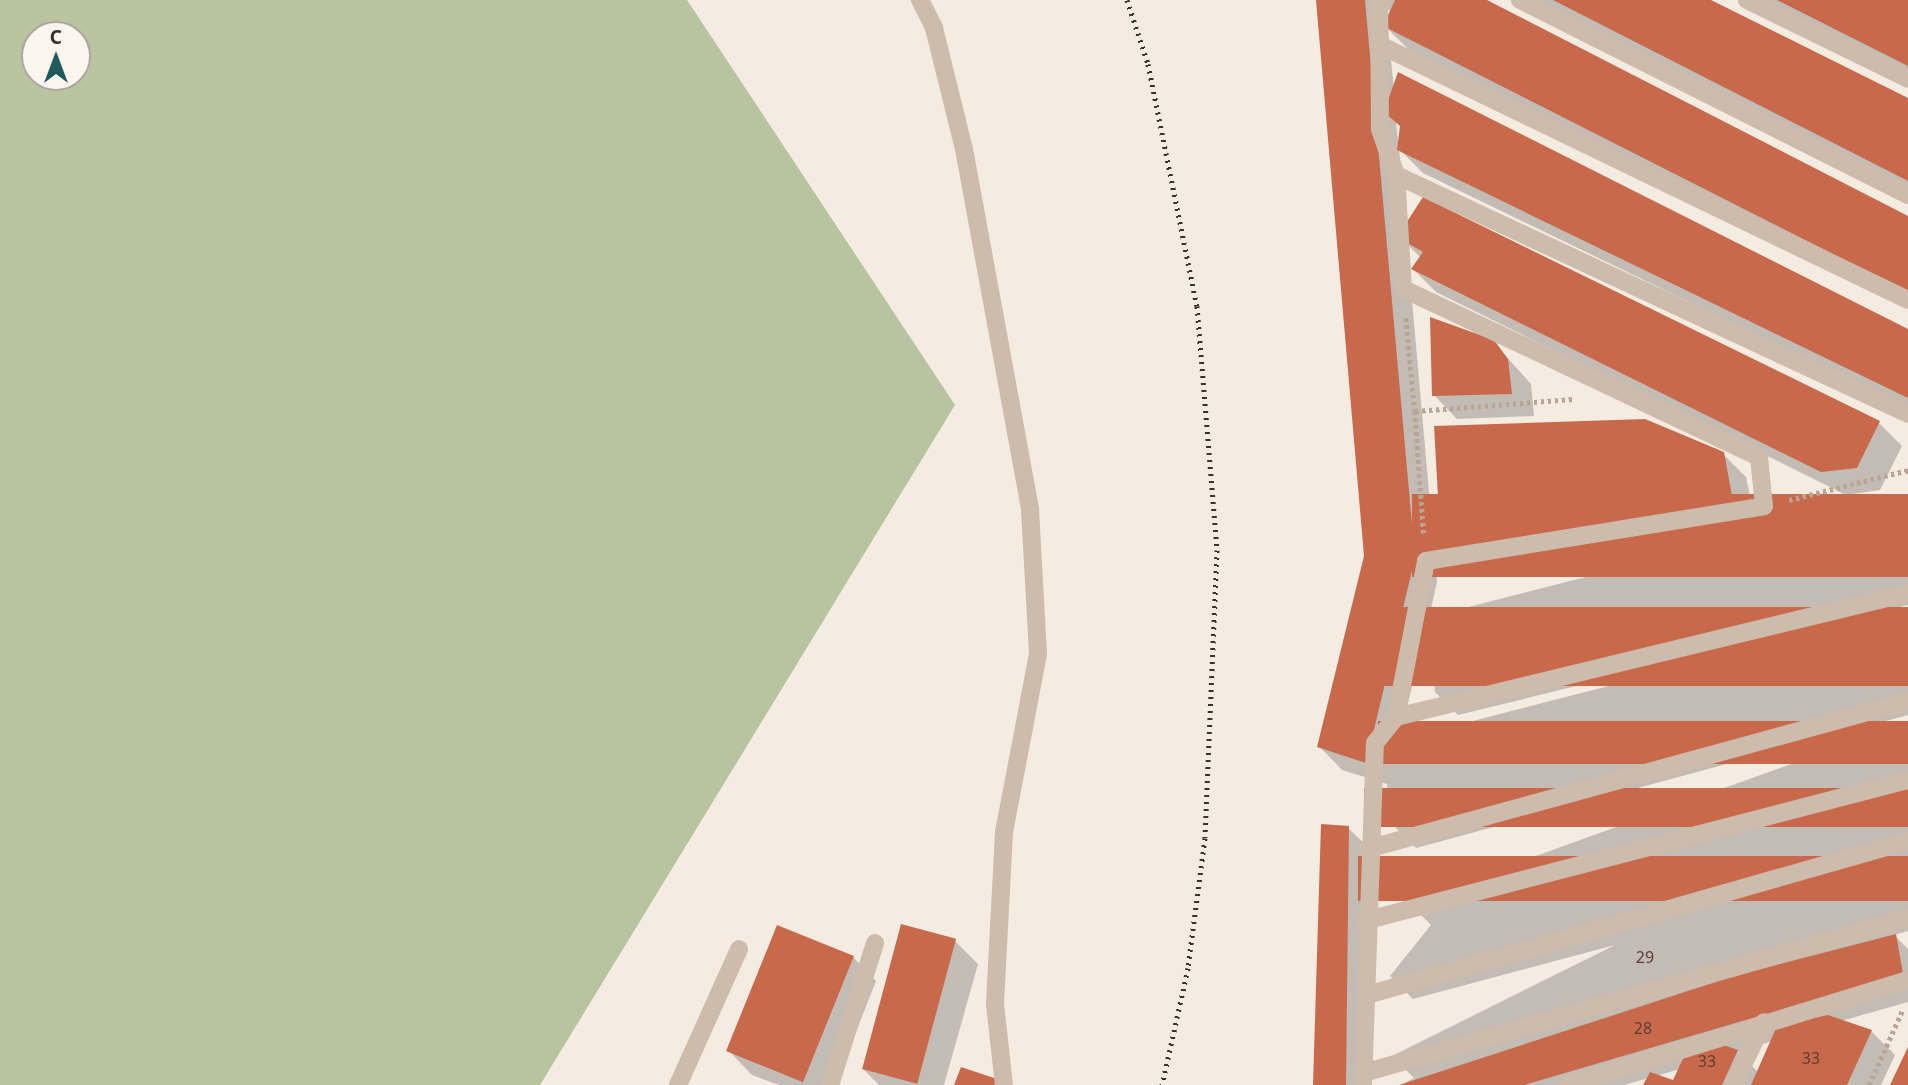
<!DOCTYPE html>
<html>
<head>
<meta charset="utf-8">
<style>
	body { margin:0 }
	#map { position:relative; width:1908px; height:1085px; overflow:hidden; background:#f4ebe1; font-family:"Noto Sans",sans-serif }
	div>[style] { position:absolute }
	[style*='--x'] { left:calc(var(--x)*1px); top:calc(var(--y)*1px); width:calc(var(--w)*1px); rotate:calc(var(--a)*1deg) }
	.green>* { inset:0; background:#b8c4a0 }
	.shadow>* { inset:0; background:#0003 }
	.building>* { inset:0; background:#c8694b; transform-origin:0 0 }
	.path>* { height:4.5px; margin-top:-2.25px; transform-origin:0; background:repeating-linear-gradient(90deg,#b9a596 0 3.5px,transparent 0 7px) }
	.lane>* { height:18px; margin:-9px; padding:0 9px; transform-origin:9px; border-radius:9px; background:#cdbbac }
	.rail>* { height:5px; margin-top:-2.5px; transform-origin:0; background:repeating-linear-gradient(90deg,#3b302b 0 2px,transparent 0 7px) }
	span { translate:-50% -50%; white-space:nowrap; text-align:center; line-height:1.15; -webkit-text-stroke:5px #fbf5ee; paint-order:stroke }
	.number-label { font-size:16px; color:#5e3e33 }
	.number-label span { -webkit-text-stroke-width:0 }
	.north { position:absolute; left:21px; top:21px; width:70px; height:70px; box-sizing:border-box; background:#fbf5ee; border:2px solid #aea6a0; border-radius:50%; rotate:0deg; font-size:19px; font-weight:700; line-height:28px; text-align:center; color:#3b302b }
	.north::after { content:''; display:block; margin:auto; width:24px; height:32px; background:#1f5a5e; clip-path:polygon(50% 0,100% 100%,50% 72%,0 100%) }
</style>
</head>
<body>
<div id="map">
	<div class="green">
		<i style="clip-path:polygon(evenodd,0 0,687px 0,955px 405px,540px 1085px,0 1085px,0 0,35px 35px,77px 35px,77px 77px,35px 77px,35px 35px)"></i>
	</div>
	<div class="shadow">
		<i style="clip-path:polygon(evenodd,1318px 0,1483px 0,1908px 218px,1908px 304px,1408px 49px,1388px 29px,1394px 90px,1908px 331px,1908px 408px,1423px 173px,1399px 149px,1406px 227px,1424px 200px,1879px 423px,1902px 446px,1880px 490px,1846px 495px,1436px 292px,1413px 269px,1421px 258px,1407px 244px,1437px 582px,1429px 617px,1908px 495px,1908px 605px,1458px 715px,1435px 692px,1428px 620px,1399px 740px,1908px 609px,1908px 715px,1416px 848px,1393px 825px,1387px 784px,1342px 770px,1319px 746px,1366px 556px,1318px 0,1386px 7px,1391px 12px,1387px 20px,1386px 7px,1318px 0,1396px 122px,1401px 127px,1400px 141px,1398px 141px,1396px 122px)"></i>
		<i style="clip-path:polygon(1534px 0,1707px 0,1908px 99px,1908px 191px)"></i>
		<i style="clip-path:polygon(1757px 0,1908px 0,1908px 76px)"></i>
		<i style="clip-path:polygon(1493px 342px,1531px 384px,1534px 416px,1457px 419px,1434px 395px)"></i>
		<i style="clip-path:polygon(1723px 454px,1746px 477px,1755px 519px,1464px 536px,1441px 513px)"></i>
		<i style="clip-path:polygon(evenodd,1908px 722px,1908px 931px,1894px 935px,1908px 949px,1908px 1002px,1841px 1021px,1872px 1032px,1895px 1055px,1881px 1085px,1645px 1085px,1649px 1078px,1624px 1085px,1401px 1085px,1414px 1078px,1392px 1056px,1615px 945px,1413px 999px,1390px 976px,1431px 925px,1408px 902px,1908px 722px,1772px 1041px,1758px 1072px,1738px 1052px,1772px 1041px,1908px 722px,1680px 1069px,1674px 1082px,1656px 1076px,1680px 1069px)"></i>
		<i style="clip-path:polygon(1348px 828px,1372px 851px,1368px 1085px,1315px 1085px)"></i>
		<i style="clip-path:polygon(955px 941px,978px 964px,944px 1085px,879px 1085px,862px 1068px)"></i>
		<i style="clip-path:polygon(853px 957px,876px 981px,835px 1085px,779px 1085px,752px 1075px,729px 1051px)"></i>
	</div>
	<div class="building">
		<i style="clip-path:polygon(1316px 0,1365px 0,1415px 558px,1366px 763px,1317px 747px,1364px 556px)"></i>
		<i style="clip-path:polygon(1395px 0,1487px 0,1908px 216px,1908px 292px,1383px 26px)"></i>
		<i style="clip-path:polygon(1553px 0,1711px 0,1908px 98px,1908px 181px)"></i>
		<i style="clip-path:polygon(1777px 0,1908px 0,1908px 66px)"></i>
		<i style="clip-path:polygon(1398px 72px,1908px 329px,1908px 398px,1397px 150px,1400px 126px,1384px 112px)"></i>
		<i style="clip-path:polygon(1423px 197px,1880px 421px,1857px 468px,1821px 472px,1411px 269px,1423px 252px,1397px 237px)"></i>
		<i style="clip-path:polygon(1430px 317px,1494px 340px,1508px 359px,1512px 394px,1432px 396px)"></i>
		<i style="clip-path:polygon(1645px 419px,1724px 452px,1732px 496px,1439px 514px,1434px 426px)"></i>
		<i style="left:1908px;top:494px;width:83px;height:496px;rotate:90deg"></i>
		<i style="left:1908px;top:607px;width:79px;height:546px;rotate:90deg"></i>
		<i style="left:1908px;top:721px;width:43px;height:530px;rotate:90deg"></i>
		<i style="left:1908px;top:788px;width:39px;height:544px;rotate:90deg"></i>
		<i style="clip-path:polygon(1321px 824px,1349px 826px,1346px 1085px,1313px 1085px)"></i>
		<i style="left:1908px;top:856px;width:45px;height:550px;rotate:90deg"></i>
		<i style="left:901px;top:924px;width:57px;height:150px;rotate:15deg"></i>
		<i style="left:777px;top:925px;width:83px;height:136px;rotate:22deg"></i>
		<i style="clip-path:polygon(1896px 934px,1903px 974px,1524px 1085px,1399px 1085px,1737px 975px)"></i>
		<i style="clip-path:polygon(1828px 1015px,1872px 1030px,1847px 1085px,1751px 1085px,1777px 1026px)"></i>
		<i style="clip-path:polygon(1712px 1041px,1738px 1050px,1722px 1085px,1643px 1085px,1650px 1072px,1673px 1080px,1688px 1048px)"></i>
		<i style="clip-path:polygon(1908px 1047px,1908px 1085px,1890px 1085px)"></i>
		<i style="clip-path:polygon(961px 1067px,1003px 1081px,1001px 1085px,954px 1085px)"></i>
	</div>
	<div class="path">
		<i style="--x:1406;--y:318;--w:93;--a:84.5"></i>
		<i style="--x:1415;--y:411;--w:159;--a:-4.3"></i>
		<i style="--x:1415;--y:411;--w:125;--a:85.9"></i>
		<i style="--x:1789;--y:500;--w:123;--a:-14.1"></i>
		<i style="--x:1869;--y:1085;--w:83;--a:-65.9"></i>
	</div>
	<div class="lane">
		<i style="--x:920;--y:0;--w:31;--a:63"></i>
		<i style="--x:934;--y:28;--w:125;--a:76.1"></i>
		<i style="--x:964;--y:149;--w:367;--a:79.6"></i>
		<i style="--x:1030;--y:510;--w:144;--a:86.8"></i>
		<i style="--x:1038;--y:654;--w:181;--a:100.8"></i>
		<i style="--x:1004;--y:832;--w:172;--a:93"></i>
		<i style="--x:995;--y:1004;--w:81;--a:83.7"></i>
		<i style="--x:1520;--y:0;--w:434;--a:26.7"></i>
		<i style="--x:1747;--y:0;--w:179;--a:26.1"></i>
		<i style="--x:1382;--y:46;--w:584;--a:25.78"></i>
		<i style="--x:1396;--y:175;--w:565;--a:25.02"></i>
		<i style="--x:1396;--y:717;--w:527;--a:-13.61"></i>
		<i style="--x:1367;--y:849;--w:561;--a:-15.3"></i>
		<i style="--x:1364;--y:921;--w:562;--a:-14.53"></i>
		<i style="--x:1367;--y:995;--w:562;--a:-15.89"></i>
		<i style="--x:1367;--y:1072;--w:562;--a:-15.89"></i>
		<i style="--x:678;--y:1085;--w:149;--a:-65.8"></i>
		<i style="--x:830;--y:1085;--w:149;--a:-72.4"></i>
		<i style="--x:1363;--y:1085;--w:342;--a:-88"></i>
		<i style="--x:1375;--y:743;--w:33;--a:-51"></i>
		<i style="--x:1396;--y:717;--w:159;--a:-79.1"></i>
		<i style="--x:1426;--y:561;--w:342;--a:-9.2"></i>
		<i style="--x:1764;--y:506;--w:49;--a:-95.8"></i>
		<i style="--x:1759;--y:457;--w:394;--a:-154.7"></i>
		<i style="--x:1403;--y:289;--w:114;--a:-93.5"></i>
		<i style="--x:1396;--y:175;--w:49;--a:-109.2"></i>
		<i style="--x:1380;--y:129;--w:129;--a:-90.4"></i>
		<i style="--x:1568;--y:1085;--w:356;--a:-17.2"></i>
		<i style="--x:1733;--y:1085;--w:70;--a:-63.8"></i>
	</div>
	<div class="rail">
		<i style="--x:1127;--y:0;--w:67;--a:71.8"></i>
		<i style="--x:1148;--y:64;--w:247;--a:78.6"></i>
		<i style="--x:1197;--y:306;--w:245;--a:85.3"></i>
		<i style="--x:1217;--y:550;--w:288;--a:92.4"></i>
		<i style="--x:1205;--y:838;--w:131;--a:97.5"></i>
		<i style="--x:1188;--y:968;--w:120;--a:102.5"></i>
	</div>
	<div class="number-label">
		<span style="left:1645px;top:957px">29</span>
		<span style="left:1643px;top:1028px">28</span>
		<span style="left:1811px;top:1058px">33</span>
		<span style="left:1707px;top:1061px">33</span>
	</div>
	<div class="north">С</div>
</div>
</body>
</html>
